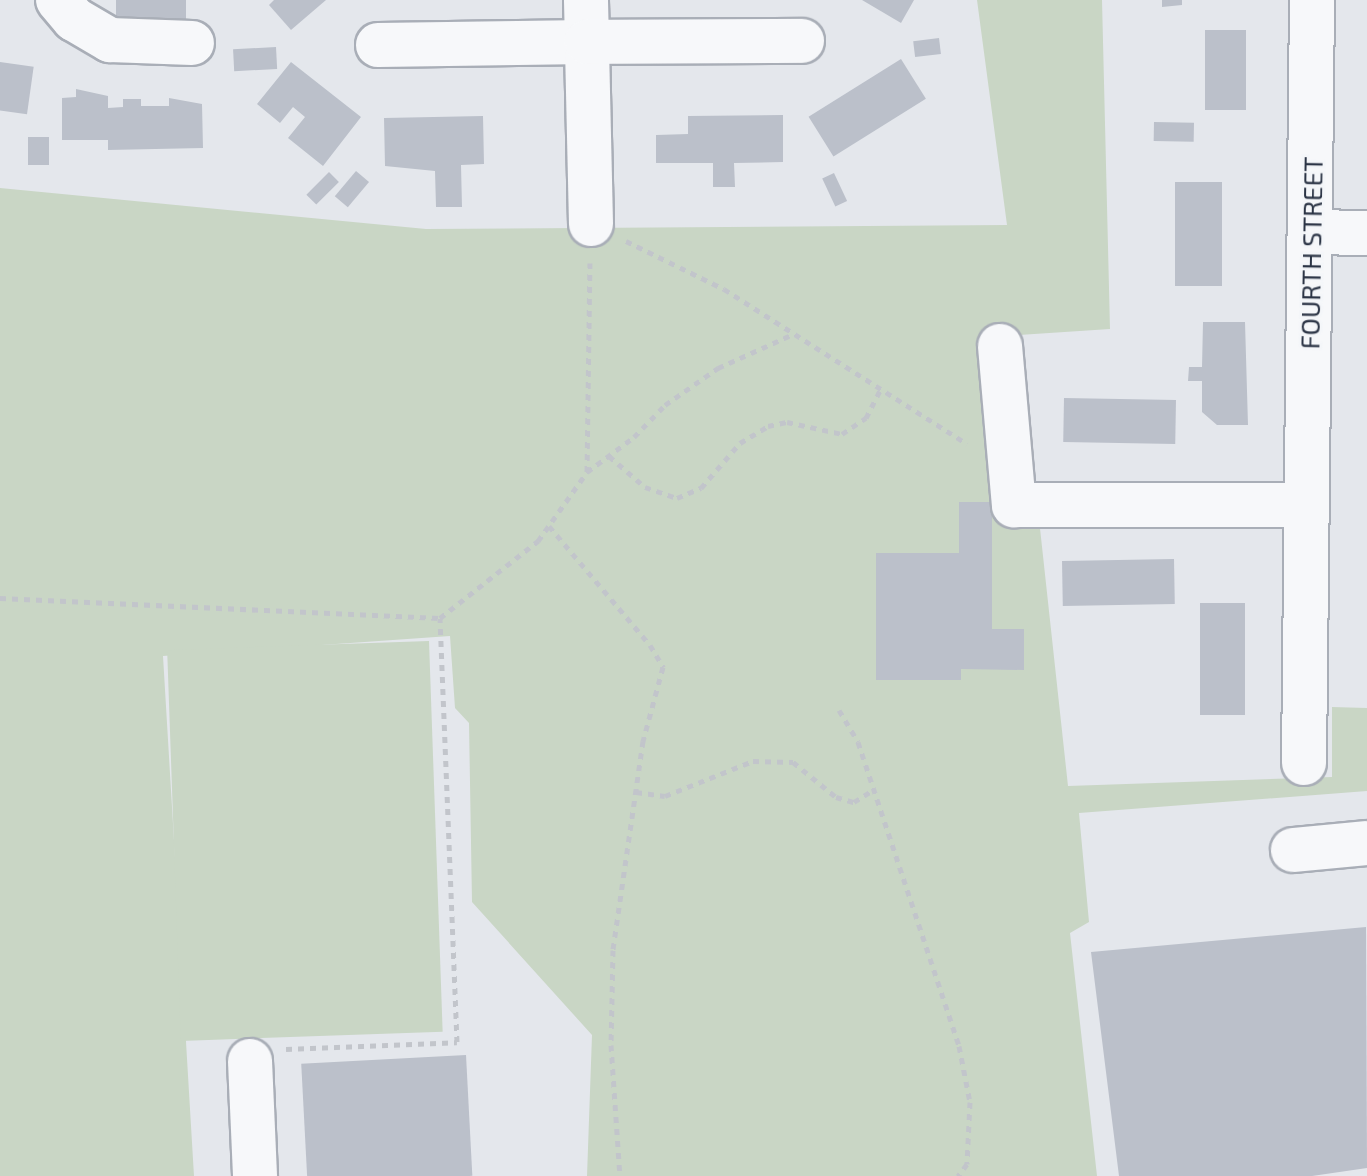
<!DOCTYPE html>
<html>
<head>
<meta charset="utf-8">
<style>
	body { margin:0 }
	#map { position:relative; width:1367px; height:1176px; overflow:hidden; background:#e4e7ec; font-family:"Exo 2",sans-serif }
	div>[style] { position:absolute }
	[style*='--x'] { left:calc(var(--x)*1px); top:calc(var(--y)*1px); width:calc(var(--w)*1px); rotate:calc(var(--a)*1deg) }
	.green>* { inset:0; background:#c9d6c5; transform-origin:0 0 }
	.building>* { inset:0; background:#bbc0ca; transform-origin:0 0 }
	.path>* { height:5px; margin-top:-2.5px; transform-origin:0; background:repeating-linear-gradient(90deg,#c2c5cb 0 6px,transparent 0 12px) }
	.roads { filter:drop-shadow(2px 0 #a9aeb7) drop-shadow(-2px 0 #a9aeb7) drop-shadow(0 2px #a9aeb7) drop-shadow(0 -2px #a9aeb7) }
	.minor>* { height:44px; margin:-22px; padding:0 22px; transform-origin:22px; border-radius:22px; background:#f7f8fa }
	span { translate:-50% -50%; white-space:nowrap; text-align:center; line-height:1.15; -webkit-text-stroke:6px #f4f6f9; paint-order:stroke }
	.street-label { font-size:26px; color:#2b3445 }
</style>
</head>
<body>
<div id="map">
	<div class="green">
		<i style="clip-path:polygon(977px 0,1102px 0,1110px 329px,1019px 335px,1068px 786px,1332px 777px,1332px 707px,1367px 708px,1367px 791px,1079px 813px,1089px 922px,1070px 933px,1097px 1176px,587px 1176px,592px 1035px,472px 902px,469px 723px,455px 708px,450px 636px,163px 656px,194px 1176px,0 1176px,0 188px,426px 229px,1007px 225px)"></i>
		<i style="left:429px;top:641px;width:391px;height:262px;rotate:88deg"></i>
	</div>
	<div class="building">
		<i style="left:116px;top:0;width:70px;height:24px"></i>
		<i style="clip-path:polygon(274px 0,326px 0,291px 30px,269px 5px)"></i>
		<i style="clip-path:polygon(862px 0,914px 0,901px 23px)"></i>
		<i style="clip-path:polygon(1162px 0,1182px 0,1182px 5px,1162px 7px)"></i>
		<i style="left:1205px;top:30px;width:41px;height:80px"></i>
		<i style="left:939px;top:38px;width:16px;height:26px;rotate:83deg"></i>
		<i style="left:276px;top:47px;width:22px;height:43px;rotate:87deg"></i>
		<i style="left:901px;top:59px;width:47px;height:109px;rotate:58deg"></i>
		<i style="left:0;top:62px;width:34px;height:48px;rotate:8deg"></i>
		<i style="clip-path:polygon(291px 62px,361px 117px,323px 166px,288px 138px,305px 117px,293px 107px,280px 123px,257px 104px)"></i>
		<i style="clip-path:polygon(76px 89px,108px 96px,108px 108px,123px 107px,123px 99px,141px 99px,141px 106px,169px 106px,169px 98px,202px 104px,203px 148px,108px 150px,108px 140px,62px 140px,62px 98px,76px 97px)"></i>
		<i style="clip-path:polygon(783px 115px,783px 162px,734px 163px,735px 187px,713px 187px,713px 163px,656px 163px,656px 135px,688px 134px,688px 116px)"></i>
		<i style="clip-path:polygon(483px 116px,484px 164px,461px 165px,462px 207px,436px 207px,435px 171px,385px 166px,384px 118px)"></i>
		<i style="left:1154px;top:122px;width:40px;height:19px;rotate:1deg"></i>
		<i style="left:28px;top:137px;width:21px;height:28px"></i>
		<i style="left:356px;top:171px;width:17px;height:33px;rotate:40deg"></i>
		<i style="left:329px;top:172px;width:14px;height:32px;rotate:45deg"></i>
		<i style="left:834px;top:173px;width:31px;height:13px;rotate:65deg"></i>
		<i style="left:1175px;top:182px;width:47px;height:104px"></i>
		<i style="clip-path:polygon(1203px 322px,1245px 322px,1248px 425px,1217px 425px,1202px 412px,1202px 381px,1188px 381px,1189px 367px,1202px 367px)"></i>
		<i style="left:1064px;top:398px;width:112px;height:44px;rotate:1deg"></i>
		<i style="clip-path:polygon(959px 502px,992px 502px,992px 629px,1024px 629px,1024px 670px,961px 669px,961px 680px,876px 680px,876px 553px,959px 553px)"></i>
		<i style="left:1174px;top:559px;width:45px;height:112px;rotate:89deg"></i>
		<i style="left:1200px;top:603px;width:45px;height:112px"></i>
		<i style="clip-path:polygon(1366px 927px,1367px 1168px,1312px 1176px,1119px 1176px,1091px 952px)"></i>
		<i style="left:466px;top:1055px;width:121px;height:165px;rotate:87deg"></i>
	</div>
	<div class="path">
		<i style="--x:626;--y:241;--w:109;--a:26.1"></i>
		<i style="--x:724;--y:289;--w:288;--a:32.5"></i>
		<i style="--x:609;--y:456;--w:48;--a:40.7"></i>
		<i style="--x:645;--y:487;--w:34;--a:19"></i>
		<i style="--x:677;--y:498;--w:26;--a:-23"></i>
		<i style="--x:701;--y:488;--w:60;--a:-49.1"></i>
		<i style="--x:740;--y:443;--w:33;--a:-31"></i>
		<i style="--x:768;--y:426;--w:19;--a:-12"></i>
		<i style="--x:787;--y:422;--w:56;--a:12.3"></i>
		<i style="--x:842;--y:434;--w:29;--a:-34"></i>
		<i style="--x:866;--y:418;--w:34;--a:-63"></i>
		<i style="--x:587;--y:472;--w:59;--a:-36.7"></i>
		<i style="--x:634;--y:437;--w:45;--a:-45.9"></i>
		<i style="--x:665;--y:405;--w:65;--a:-34.9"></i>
		<i style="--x:718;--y:368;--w:80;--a:-24.3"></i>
		<i style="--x:549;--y:526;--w:156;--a:49.7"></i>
		<i style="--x:650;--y:645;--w:26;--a:59"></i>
		<i style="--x:663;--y:667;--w:77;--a:105.1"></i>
		<i style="--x:643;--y:741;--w:211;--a:98.2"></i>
		<i style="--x:613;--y:950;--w:95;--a:91.2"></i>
		<i style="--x:611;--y:1045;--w:131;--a:86.1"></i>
		<i style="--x:0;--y:598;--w:440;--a:2.6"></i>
		<i style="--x:839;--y:710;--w:37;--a:59"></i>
		<i style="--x:858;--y:742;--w:320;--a:71.6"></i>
		<i style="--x:959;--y:1046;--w:57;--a:78.9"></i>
		<i style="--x:970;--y:1102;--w:62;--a:92.8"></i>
		<i style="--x:967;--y:1164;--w:15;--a:127"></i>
		<i style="--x:636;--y:792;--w:29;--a:8"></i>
		<i style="--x:665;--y:796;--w:95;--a:-21.7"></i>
		<i style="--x:753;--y:761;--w:40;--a:1.4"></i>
		<i style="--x:793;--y:762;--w:55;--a:39.1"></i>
		<i style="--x:836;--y:797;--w:19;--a:16"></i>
		<i style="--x:854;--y:802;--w:19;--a:-32"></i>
		<i style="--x:286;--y:1049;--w:171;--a:-2.3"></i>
		<i style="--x:457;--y:1042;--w:424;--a:-92.3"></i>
		<i style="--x:440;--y:618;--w:125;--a:-38.2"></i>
		<i style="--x:538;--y:541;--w:85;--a:-54.6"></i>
		<i style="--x:587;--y:472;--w:209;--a:-89.2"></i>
	</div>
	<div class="roads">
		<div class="minor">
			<i style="--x:58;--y:0;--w:25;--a:50"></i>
			<i style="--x:74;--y:19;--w:42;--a:30.3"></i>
			<i style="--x:110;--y:40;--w:82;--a:2.1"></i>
			<i style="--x:378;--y:45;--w:209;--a:-0.8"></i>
			<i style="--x:587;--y:42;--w:42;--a:-91.4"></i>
			<i style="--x:591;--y:224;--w:182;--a:-91.3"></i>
			<i style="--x:587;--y:42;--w:215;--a:-0.3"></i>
			<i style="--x:1313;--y:232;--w:54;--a:1.1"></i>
			<i style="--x:1000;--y:346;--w:160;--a:85"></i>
			<i style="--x:1014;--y:505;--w:291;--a:0"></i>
			<i style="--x:1304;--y:763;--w:763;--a:-89.4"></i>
			<i style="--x:1293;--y:850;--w:74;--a:-5.4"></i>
			<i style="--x:250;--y:1061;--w:115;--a:87.5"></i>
		</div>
	</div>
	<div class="street-label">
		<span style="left:1311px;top:253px;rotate:-89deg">FOURTH STREET</span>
	</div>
</div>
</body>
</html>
